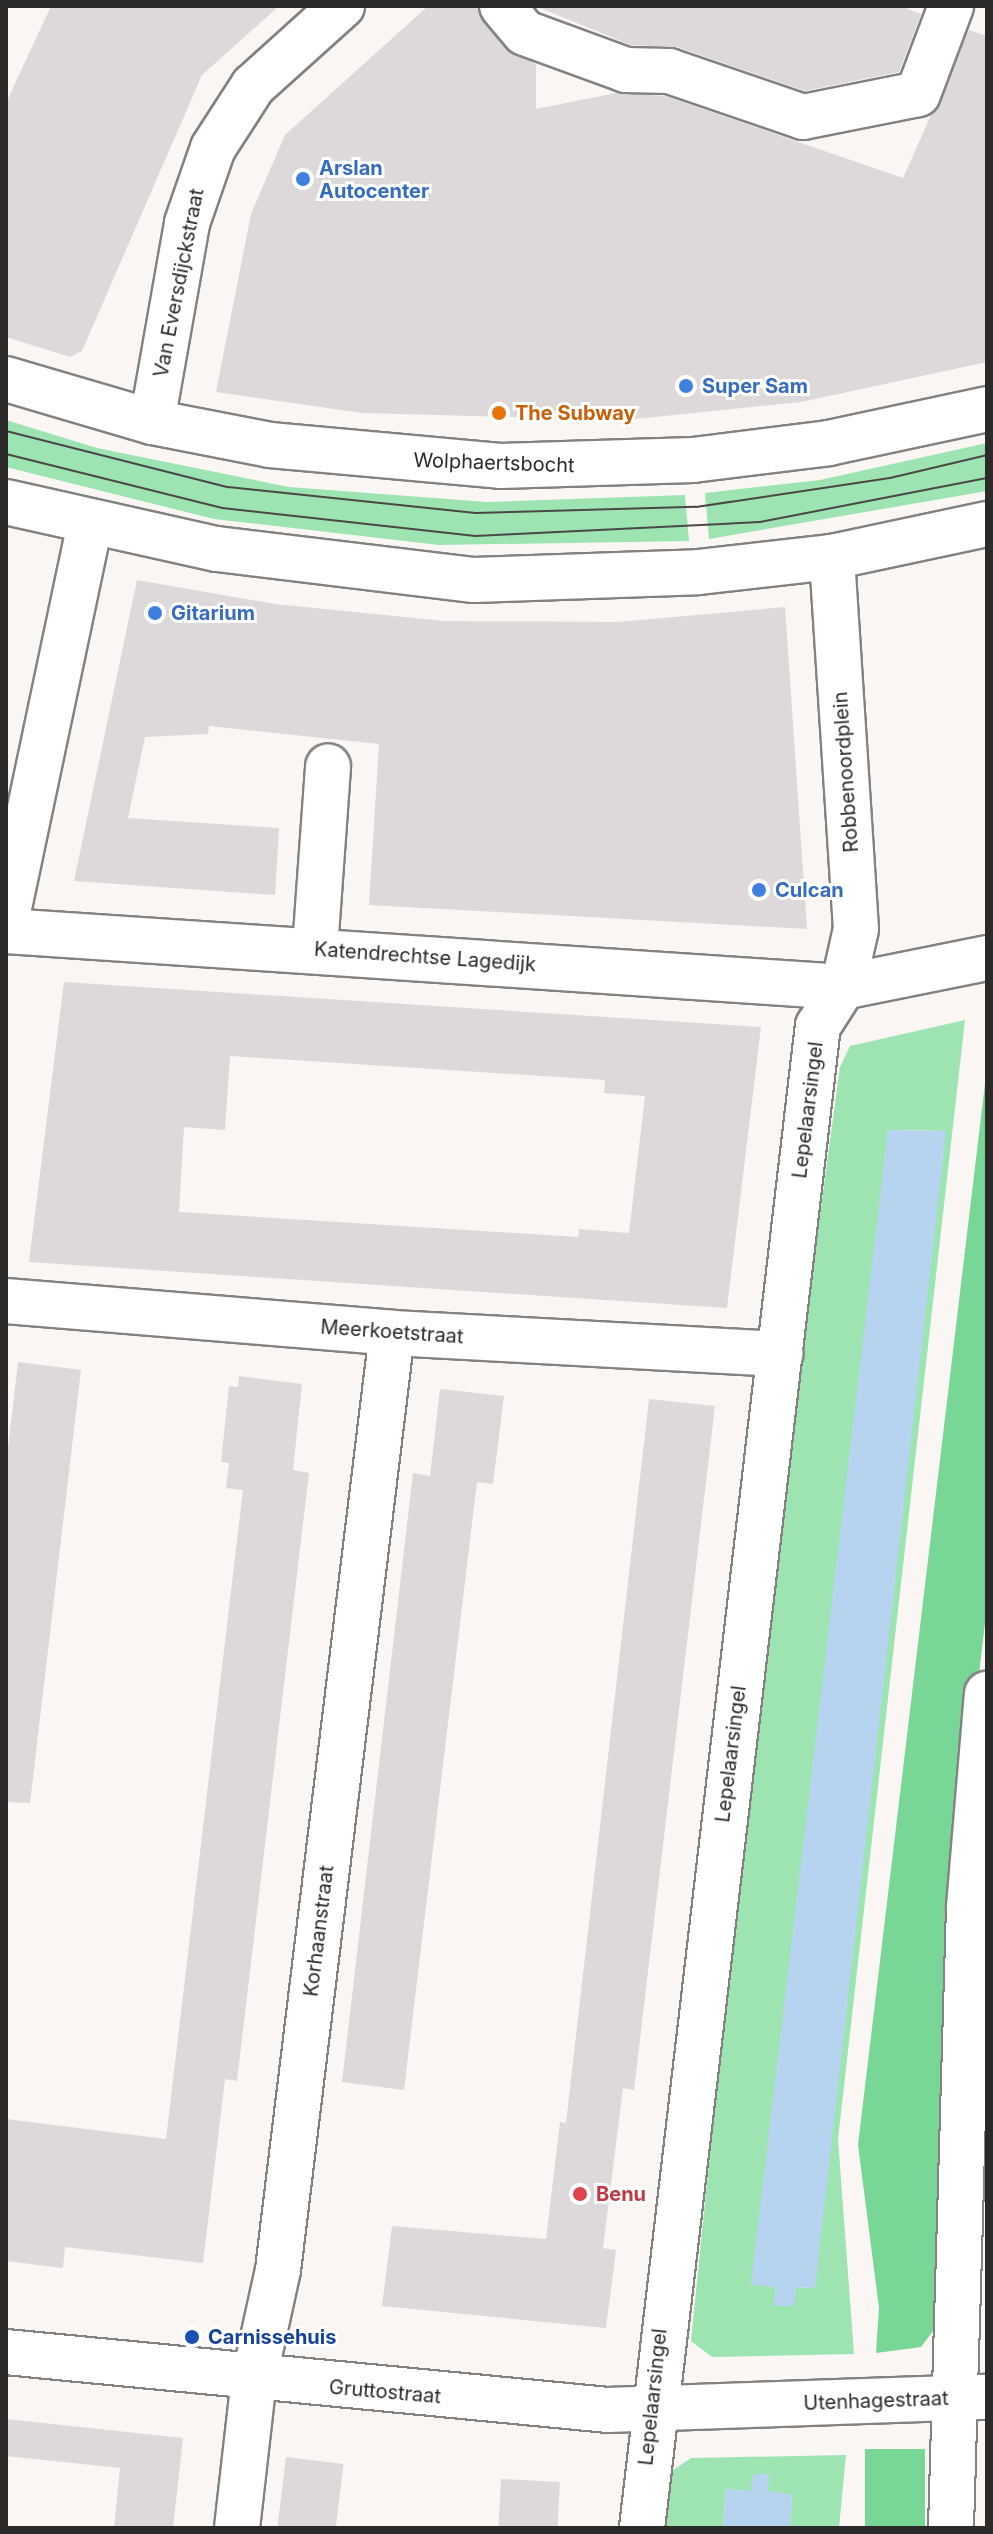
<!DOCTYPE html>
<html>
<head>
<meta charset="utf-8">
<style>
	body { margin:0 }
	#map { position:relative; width:993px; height:2534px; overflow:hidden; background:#f9f6f4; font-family:Inter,sans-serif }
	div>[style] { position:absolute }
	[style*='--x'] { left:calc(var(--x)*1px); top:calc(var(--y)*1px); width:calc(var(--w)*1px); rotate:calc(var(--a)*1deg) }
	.green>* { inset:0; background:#9ee4b3 }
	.forest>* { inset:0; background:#78d697; transform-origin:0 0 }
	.water>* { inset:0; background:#b6d4f0 }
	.building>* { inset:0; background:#ddd9da; transform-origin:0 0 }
	.roads { filter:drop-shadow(2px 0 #848280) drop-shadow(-2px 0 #848280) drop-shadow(0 2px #848280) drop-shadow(0 -2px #848280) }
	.minor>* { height:44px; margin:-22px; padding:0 22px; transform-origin:22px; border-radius:22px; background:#fff }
	.tram>* { height:2px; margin:-1px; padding:0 1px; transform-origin:1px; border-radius:1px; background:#494847 }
	.dots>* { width:22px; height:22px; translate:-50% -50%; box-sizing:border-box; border:4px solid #fff; border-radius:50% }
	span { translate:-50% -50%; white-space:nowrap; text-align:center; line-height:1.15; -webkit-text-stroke:6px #fff; paint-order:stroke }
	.shop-label { font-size:20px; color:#366cbe; font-weight:700 }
	.left { translate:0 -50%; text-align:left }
	.street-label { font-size:20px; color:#2b2a29 }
	.food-label { font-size:20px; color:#c56008; font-weight:700 }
	.health-label { font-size:20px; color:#be3a42; font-weight:700 }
	.transit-label { font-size:20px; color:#164399; font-weight:700 }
	.frame { position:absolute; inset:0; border:8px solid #2b2a29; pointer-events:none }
</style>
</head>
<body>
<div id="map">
	<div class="green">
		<i style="clip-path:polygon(6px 420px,97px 448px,289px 487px,487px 502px,685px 495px,689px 541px,439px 545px,214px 519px,6px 467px)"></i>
		<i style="clip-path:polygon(987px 443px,987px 491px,709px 539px,705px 493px,820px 480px)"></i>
		<i style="clip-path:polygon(evenodd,965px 1020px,838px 2139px,854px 2354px,712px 2357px,691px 2341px,761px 1649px,840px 1067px,850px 1046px,965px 1020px,888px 1130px,945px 1131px,814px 2288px,796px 2287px,774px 2306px,888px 1130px)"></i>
		<i style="clip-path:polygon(846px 2455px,839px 2528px,790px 2528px,792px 2495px,726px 2489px,723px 2528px,660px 2528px,664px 2476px,691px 2458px)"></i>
	</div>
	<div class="forest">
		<i style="clip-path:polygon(987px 1067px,987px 1606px,954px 1887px,939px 2323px,921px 2347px,876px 2353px,879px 2308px,858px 2145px)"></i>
		<i style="left:925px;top:2449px;width:79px;height:60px;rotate:90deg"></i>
	</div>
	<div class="water">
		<i style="clip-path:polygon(888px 1130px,946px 1131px,815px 2288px,796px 2287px,794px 2306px,773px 2306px,776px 2287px,751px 2285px)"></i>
		<i style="clip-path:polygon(754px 2474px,769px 2474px,768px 2491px,792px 2495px,790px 2528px,723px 2528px,726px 2489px,750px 2491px)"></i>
	</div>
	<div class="building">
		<i style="clip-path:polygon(51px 6px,279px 6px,202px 75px,82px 351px,70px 357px,6px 337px,6px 103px)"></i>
		<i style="clip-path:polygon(428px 6px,478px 6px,506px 49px,536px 64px,536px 109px,616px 93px,665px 96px,903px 178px,969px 30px,987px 36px,987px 362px,801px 402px,626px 420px,362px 413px,216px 392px,251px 214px,285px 135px)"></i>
		<i style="clip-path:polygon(535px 6px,900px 6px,921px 14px,899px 72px,805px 91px,677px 47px,631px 45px)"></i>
		<i style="clip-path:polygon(137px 580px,275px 604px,444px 621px,618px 622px,785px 607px,807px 929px,369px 905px,379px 744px,209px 726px,208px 734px,145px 737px,128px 818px,279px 828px,275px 895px,74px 881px)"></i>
		<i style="clip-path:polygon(evenodd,64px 982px,761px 1027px,727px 1308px,29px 1262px,64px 982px,230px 1056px,605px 1080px,604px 1093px,645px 1096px,629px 1233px,579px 1229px,578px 1237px,179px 1212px,184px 1127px,225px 1130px,230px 1056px)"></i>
		<i style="clip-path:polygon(18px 1362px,81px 1370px,30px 1803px,6px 1802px,6px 1465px)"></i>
		<i style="clip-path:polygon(239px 1376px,302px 1384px,293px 1470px,309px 1473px,237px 2081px,225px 2079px,203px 2263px,65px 2247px,63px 2268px,6px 2261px,6px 2119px,166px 2139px,243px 1490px,226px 1488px,229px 1463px,221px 1462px,229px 1386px,238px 1387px)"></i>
		<i style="clip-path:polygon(440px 1389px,504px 1396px,493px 1484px,477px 1482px,404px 2090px,342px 2082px,413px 1473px,430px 1476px)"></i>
		<i style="clip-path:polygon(649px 1399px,715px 1406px,634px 2090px,623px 2088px,603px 2248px,616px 2250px,606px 2328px,382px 2306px,392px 2226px,546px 2239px,560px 2122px,566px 2123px)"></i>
		<i style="clip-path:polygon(6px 2419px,183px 2438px,173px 2528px,114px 2528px,120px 2468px,6px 2456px)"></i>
		<i style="left:286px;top:2457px;width:58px;height:72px;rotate:7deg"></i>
		<i style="left:501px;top:2479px;width:59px;height:49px;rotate:3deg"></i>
	</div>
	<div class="roads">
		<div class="minor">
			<i style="--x:502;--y:6;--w:35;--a:50"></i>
			<i style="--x:525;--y:33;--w:108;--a:20.1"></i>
			<i style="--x:626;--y:70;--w:43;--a:1.3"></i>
			<i style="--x:669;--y:71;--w:142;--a:18.9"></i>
			<i style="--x:803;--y:117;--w:117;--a:-11.3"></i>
			<i style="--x:918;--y:94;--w:94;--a:-69.4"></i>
			<i style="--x:6;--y:379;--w:152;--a:16.4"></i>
			<i style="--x:152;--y:422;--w:120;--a:11"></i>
			<i style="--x:270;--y:445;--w:231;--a:5.2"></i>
			<i style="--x:500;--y:466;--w:193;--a:-1.8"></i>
			<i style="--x:693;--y:460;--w:137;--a:-7.1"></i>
			<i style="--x:829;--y:443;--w:162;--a:-12.1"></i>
			<i style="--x:152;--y:422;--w:202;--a:-80"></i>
			<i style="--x:187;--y:223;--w:79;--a:-70.9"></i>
			<i style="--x:213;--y:148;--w:74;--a:-57.2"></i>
			<i style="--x:253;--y:86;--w:120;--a:-42"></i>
			<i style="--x:6;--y:502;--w:216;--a:12.6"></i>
			<i style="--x:217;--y:549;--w:259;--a:6.9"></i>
			<i style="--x:474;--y:580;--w:224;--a:-2"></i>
			<i style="--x:698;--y:572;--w:135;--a:-6.4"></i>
			<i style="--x:832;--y:557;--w:158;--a:-12"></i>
			<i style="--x:6;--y:922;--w:407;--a:-78.1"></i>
			<i style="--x:6;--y:931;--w:839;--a:3.83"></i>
			<i style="--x:843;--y:987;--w:147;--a:-11.4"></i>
			<i style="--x:315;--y:949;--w:183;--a:-85.9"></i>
			<i style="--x:6;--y:1301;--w:387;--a:4.7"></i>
			<i style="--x:392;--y:1333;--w:389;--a:3.1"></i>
			<i style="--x:6;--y:2352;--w:605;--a:5.5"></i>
			<i style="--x:608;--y:2410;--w:379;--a:-2"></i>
			<i style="--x:237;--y:2528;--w:150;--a:-83.5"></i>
			<i style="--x:254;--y:2379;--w:112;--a:-77.6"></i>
			<i style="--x:278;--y:2270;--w:944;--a:-83.06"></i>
			<i style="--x:642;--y:2528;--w:1512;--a:-83.32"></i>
			<i style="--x:818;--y:1026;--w:46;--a:-57.3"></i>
			<i style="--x:843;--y:987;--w:59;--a:-77.4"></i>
			<i style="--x:856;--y:929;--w:373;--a:-93.7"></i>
			<i style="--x:951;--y:2528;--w:621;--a:-88.34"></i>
			<i style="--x:969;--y:1907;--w:214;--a:-85.2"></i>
		</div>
	</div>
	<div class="tram">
		<i style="--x:6;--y:431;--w:229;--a:14.2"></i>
		<i style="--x:228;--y:487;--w:249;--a:6"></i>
		<i style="--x:476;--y:513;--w:220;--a:-1.6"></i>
		<i style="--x:696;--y:507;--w:196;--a:-8.5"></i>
		<i style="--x:890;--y:478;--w:100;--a:-13.3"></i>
		<i style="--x:6;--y:454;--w:223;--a:14"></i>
		<i style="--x:222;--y:508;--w:255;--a:6.3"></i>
		<i style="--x:475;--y:536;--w:285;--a:-2.8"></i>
		<i style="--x:760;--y:522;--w:231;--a:-11"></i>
	</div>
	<div class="dots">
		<i style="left:303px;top:179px;background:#3f7fe0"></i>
		<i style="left:686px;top:386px;background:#3f7fe0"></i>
		<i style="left:499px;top:413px;background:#e8710a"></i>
		<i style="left:155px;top:613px;background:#3f7fe0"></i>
		<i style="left:759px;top:890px;background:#3f7fe0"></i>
		<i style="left:580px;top:2194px;background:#e0444e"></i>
		<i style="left:192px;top:2337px;background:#1a4fb4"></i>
	</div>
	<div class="shop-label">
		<span class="left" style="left:319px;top:180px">Arslan<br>Autocenter</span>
		<span class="left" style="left:702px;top:386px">Super Sam</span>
		<span class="left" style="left:171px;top:613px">Gitarium</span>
		<span class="left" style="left:775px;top:890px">Culcan</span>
	</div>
	<div class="street-label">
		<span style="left:179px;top:283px;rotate:-79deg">Van Eversdijckstraat</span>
		<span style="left:494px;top:463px;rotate:2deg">Wolphaertsbocht</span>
		<span style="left:846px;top:772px;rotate:-94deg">Robbenoordplein</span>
		<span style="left:425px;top:957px;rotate:4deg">Katendrechtse Lagedijk</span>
		<span style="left:808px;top:1110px;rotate:-83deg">Lepelaarsingel</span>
		<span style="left:392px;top:1332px;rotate:4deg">Meerkoetstraat</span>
		<span style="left:731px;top:1754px;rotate:-83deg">Lepelaarsingel</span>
		<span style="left:319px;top:1931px;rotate:-83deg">Korhaanstraat</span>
		<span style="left:385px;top:2392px;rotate:5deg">Gruttostraat</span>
		<span style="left:653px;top:2397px;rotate:-84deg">Lepelaarsingel</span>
		<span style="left:876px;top:2401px;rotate:-2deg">Utenhagestraat</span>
	</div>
	<div class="food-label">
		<span class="left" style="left:515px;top:413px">The Subway</span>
	</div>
	<div class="health-label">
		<span class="left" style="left:596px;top:2194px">Benu</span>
	</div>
	<div class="transit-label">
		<span class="left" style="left:208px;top:2337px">Carnissehuis</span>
	</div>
	<div class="frame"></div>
</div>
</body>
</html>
